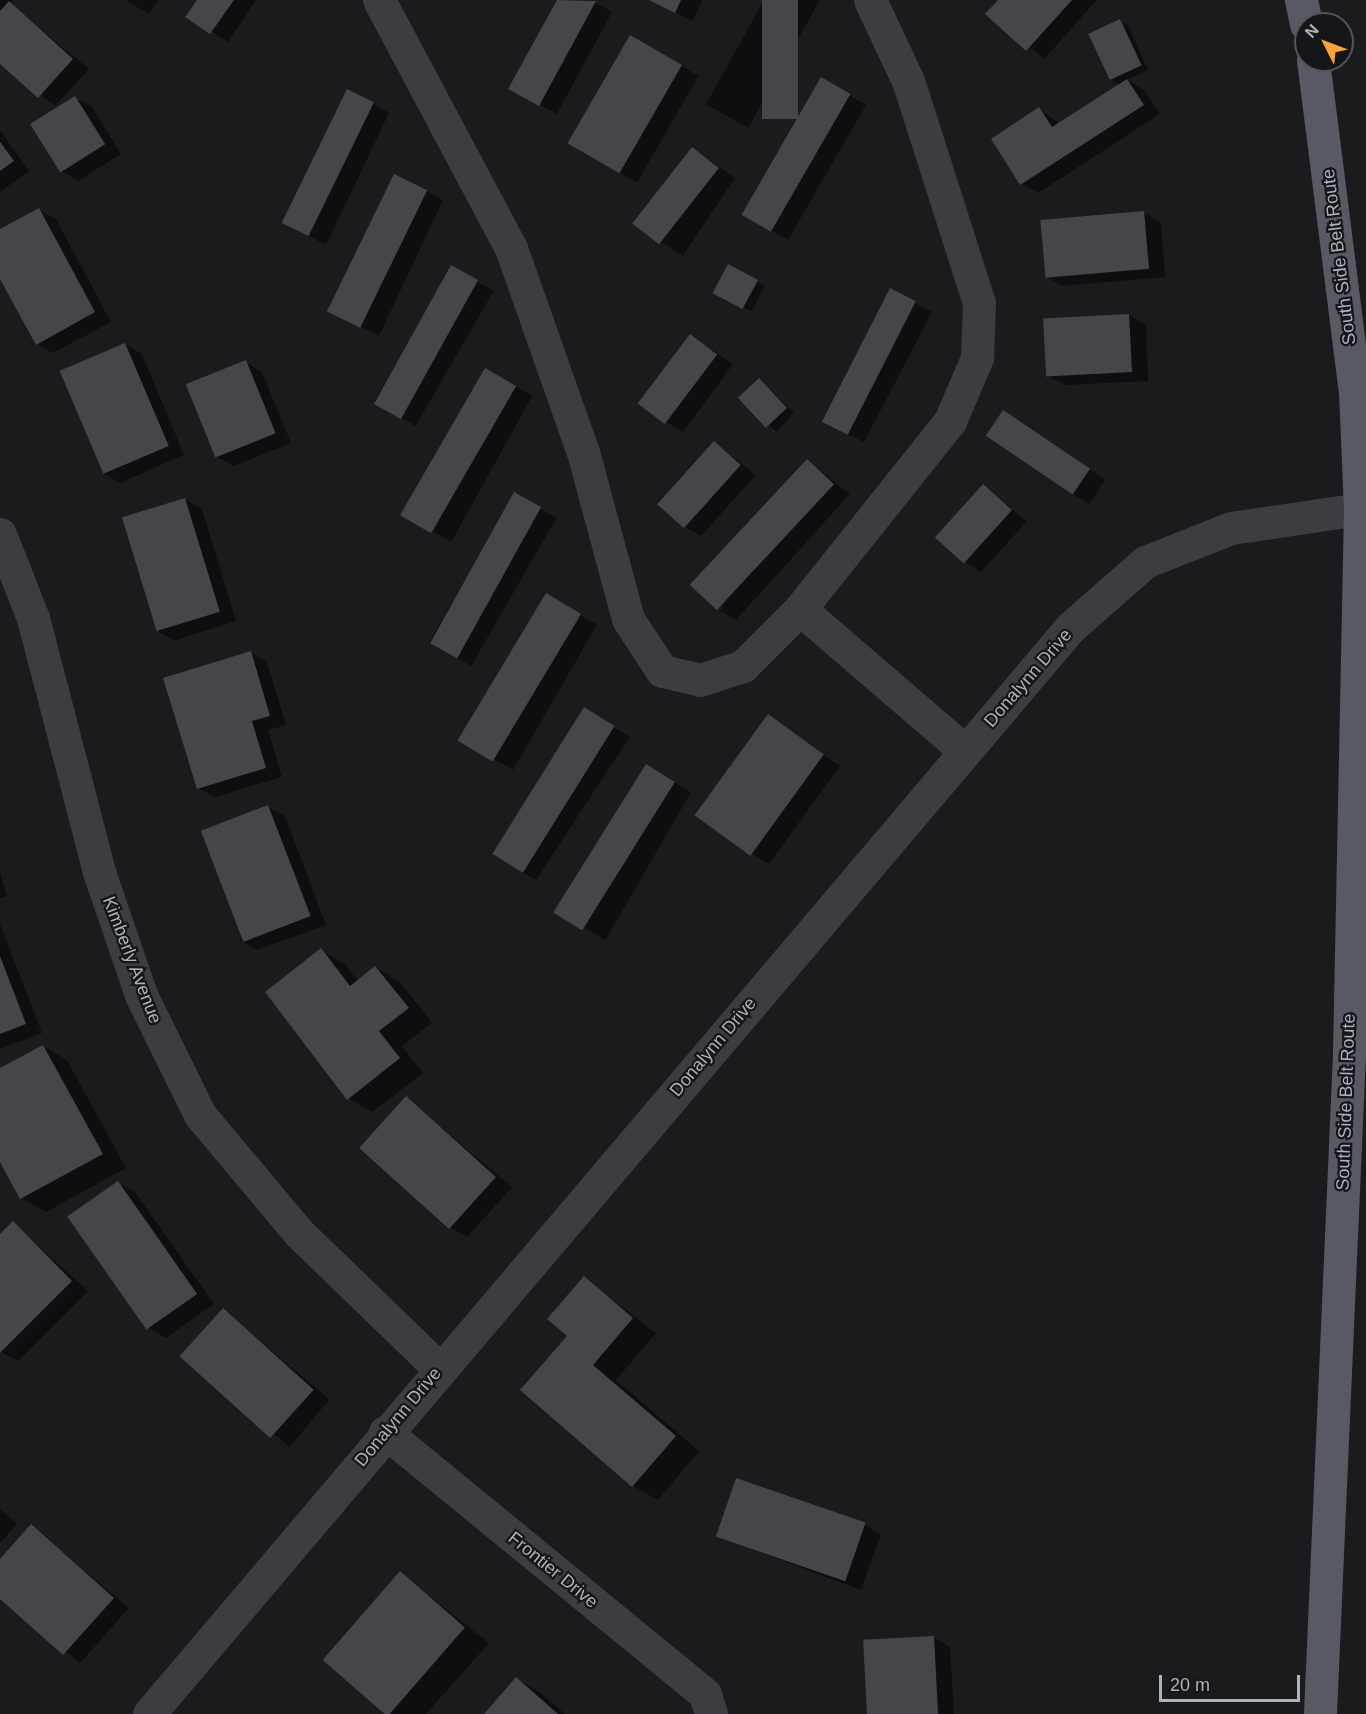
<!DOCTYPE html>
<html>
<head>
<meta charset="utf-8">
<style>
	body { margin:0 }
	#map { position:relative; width:1366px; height:1714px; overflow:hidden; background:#1a1b1d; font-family:Helvetica,sans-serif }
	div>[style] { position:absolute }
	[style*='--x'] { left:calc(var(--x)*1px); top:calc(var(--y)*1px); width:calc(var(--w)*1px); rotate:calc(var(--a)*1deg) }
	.shadow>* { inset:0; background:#0007; transform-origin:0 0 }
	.building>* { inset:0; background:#44464a; transform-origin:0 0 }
	.minor>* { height:33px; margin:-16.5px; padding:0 16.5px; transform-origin:16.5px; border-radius:16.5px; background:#3b3d42 }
	.major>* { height:33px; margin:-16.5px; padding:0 16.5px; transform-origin:16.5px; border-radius:16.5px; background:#575a62 }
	span { translate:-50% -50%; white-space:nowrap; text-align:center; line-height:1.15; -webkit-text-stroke:4.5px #151618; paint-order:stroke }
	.street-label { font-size:18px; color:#acb3bd }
	.north { position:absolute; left:1294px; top:12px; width:60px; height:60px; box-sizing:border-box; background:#151618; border:2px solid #51555a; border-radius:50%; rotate:312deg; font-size:16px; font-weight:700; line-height:24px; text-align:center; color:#acb3bd }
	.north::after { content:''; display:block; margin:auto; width:21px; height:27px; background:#fea331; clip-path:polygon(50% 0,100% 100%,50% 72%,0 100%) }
	.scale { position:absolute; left:1159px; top:1675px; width:141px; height:27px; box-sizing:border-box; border:3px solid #acb3bd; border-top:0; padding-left:8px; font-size:18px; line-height:21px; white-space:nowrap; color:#acb3bd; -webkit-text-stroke:4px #151618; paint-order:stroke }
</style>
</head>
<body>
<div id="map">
	<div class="shadow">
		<i style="clip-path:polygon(0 0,13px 0,10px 4px,89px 69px,55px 106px,0 62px)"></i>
		<i style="clip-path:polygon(125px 0,158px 0,149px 14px)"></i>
		<i style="clip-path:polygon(199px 0,256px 0,228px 42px,188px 17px)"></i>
		<i style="clip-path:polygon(558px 0,591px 0,612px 12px,557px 114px,510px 88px)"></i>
		<i style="clip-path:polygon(652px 0,703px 0,692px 21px)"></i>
		<i style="clip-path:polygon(764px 0,820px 0,748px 128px,706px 104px)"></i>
		<i style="clip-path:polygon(1000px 0,1097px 0,1044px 59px,988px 14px)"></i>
		<i style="clip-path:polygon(1120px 21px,1128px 25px,1148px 70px,1127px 80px,1144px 90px,1160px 114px,1038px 193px,1021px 183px,1039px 109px,1060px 124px,1120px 85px,1110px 79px)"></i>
		<i style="left:631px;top:37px;width:78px;height:123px;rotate:30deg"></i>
		<i style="left:821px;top:79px;width:52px;height:156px;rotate:30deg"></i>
		<i style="clip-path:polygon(75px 98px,92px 107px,121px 154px,78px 181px,62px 171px)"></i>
		<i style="clip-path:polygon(373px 103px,389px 113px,326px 245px,283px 223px)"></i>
		<i style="clip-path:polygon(0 130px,29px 171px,0 192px)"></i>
		<i style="left:692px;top:149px;width:52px;height:94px;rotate:34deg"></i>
		<i style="clip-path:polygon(426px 191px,443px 200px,379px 336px,331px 312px)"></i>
		<i style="clip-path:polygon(39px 210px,56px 219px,111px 322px,53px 353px,37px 344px,0 276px,0 231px)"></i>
		<i style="clip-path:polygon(1144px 213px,1161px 222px,1165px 277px,1062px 286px,1046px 277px)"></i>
		<i style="left:728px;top:266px;width:42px;height:29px;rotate:28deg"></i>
		<i style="left:452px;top:267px;width:48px;height:156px;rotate:30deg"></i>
		<i style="clip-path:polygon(890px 290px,932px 312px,864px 442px,838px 429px)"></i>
		<i style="clip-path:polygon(1129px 315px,1146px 325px,1148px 381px,1065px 385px,1048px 376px)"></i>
		<i style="clip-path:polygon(691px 336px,733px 364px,683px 432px,666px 422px)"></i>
		<i style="clip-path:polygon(125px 344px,142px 354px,184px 455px,120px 483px,103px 473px)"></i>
		<i style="clip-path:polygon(245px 362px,262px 372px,291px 443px,234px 466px,217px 457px)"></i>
		<i style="left:486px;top:370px;width:53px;height:167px;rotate:29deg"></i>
		<i style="left:759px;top:380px;width:48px;height:26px;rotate:43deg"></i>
		<i style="clip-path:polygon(1004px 412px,1105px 480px,1089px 504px,1073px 494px)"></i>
		<i style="clip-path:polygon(714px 442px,756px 475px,701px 536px,685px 527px)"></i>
		<i style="clip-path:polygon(807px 461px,850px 494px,736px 620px,720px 611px)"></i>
		<i style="clip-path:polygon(983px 486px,1027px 521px,981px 572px,965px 562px)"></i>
		<i style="left:515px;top:494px;width:48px;height:171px;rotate:30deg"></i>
		<i style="clip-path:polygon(185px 499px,202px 509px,236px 621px,174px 641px,158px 631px)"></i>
		<i style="left:546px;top:595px;width:59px;height:168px;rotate:30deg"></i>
		<i style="clip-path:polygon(250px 652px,267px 662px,286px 725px,268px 730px,282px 777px,215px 797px,198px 788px)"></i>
		<i style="clip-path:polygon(768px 716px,840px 766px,769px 864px,752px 854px)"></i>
		<i style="clip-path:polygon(601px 719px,630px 737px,536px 880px,520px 871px)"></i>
		<i style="left:646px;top:766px;width:52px;height:171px;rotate:30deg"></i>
		<i style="clip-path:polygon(268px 807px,285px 816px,326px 925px,257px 950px,240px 940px)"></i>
		<i style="clip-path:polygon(0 872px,7px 896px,0 898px)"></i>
		<i style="clip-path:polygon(0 924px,42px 1033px,0 1049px)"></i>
		<i style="clip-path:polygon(321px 950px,345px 964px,358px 981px,375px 967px,400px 982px,432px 1023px,402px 1046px,423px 1073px,372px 1112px,348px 1098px)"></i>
		<i style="clip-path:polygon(43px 1046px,67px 1060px,126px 1168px,46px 1212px,21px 1198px,0 1159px,0 1070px)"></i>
		<i style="clip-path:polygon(406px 1098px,512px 1187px,467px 1237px,450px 1227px)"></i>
		<i style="clip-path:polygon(118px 1183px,135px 1192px,214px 1304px,166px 1338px,149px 1328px)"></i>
		<i style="clip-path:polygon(13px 1223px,88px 1291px,18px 1361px,0 1351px,0 1236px)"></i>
		<i style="clip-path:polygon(584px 1278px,656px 1333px,616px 1380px,699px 1451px,658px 1500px,633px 1486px,522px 1390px,569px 1336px)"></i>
		<i style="left:223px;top:1310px;width:139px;height:62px;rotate:40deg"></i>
		<i style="clip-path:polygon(0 1509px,17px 1524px,0 1543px)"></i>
		<i style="clip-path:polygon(864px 1525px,881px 1534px,861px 1590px,717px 1536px)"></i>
		<i style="clip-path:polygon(31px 1526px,129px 1608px,80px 1663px,0 1597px,0 1562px)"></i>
		<i style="clip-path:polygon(400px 1573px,489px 1643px,426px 1714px,387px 1714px,325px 1660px)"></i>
		<i style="clip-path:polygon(934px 1637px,950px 1647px,954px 1714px,868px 1714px)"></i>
		<i style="clip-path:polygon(517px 1679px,541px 1693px,565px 1714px,486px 1714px)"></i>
	</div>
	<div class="building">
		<i style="clip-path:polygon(197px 0,234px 0,210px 34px,185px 17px)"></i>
		<i style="clip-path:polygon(557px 0,596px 1px,539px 106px,508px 89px)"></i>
		<i style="clip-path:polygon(649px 0,681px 0,675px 13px)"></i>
		<i style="left:762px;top:0;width:36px;height:119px"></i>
		<i style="clip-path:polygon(998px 0,1072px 0,1026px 51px,985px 14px)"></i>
		<i style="clip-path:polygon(9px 1px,73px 59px,38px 98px,0 64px,0 11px)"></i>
		<i style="left:1120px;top:19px;width:51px;height:35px;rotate:65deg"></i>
		<i style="left:630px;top:35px;width:60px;height:125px;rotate:30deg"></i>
		<i style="left:821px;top:77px;width:34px;height:159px;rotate:30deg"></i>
		<i style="clip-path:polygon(1127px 79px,1144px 105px,1020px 185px,991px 139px,1039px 107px,1052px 127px)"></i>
		<i style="left:347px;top:89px;width:30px;height:149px;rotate:26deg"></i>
		<i style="left:75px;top:96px;width:57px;height:53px;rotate:58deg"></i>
		<i style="clip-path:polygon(0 142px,14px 161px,0 171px)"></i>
		<i style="left:692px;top:147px;width:34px;height:97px;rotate:38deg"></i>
		<i style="left:394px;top:174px;width:37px;height:153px;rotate:26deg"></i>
		<i style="clip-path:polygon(39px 208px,95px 312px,36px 345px,0 279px,0 229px)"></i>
		<i style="left:1144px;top:211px;width:58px;height:104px;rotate:85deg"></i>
		<i style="left:728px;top:264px;width:34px;height:33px;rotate:28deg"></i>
		<i style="left:451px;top:265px;width:31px;height:159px;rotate:29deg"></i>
		<i style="left:890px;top:288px;width:29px;height:150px;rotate:27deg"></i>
		<i style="left:1129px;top:314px;width:58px;height:86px;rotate:87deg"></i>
		<i style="left:690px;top:334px;width:34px;height:87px;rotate:37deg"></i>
		<i style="left:125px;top:343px;width:112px;height:71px;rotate:67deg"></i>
		<i style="left:246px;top:360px;width:79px;height:65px;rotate:68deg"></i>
		<i style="left:485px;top:368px;width:36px;height:170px;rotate:30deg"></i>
		<i style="left:759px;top:378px;width:41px;height:29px;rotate:47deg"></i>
		<i style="left:1003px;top:410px;width:105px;height:31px;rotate:34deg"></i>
		<i style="left:714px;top:441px;width:36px;height:85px;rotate:42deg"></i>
		<i style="left:807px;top:459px;width:37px;height:172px;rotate:43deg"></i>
		<i style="left:983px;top:484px;width:39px;height:72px;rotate:42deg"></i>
		<i style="left:514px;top:492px;width:31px;height:173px;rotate:29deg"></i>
		<i style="left:185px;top:498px;width:119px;height:66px;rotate:73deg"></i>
		<i style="left:546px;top:593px;width:41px;height:172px;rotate:31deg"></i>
		<i style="clip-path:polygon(251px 651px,270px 716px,252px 721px,266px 768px,197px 789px,163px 678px)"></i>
		<i style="left:584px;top:707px;width:36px;height:173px;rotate:32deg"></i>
		<i style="left:768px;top:714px;width:69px;height:125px;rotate:36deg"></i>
		<i style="left:646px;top:764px;width:34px;height:175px;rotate:32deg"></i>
		<i style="left:268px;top:805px;width:119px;height:72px;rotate:69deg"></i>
		<i style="clip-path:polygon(321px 948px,350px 986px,375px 966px,409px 1008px,379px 1031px,400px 1058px,347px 1100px,265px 992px)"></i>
		<i style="clip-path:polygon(0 956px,26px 1024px,0 1034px)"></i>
		<i style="clip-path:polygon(43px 1045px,103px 1154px,20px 1199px,0 1162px,0 1068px)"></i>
		<i style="left:406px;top:1096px;width:121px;height:70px;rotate:42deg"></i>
		<i style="left:118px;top:1181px;width:138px;height:62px;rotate:55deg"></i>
		<i style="clip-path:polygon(13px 1221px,72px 1281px,0 1353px,0 1234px)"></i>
		<i style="clip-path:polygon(584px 1276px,633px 1318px,593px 1365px,676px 1436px,632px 1487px,520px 1390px,567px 1336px,547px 1319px)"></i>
		<i style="left:223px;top:1308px;width:122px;height:65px;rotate:42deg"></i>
		<i style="left:736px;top:1478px;width:137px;height:62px;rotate:19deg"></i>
		<i style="clip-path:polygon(31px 1524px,114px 1598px,63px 1655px,0 1599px,0 1559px)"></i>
		<i style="left:400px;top:1571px;width:86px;height:118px;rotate:41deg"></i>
		<i style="left:934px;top:1636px;width:78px;height:71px;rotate:87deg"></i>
		<i style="clip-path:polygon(516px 1677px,558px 1714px,484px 1714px)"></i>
	</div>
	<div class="minor">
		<i style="--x:379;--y:0;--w:281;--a:62"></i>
		<i style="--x:511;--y:248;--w:216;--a:70.6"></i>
		<i style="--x:583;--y:452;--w:173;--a:74.9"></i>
		<i style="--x:628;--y:619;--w:62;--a:56.8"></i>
		<i style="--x:662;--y:671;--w:39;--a:13"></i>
		<i style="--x:700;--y:680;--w:45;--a:-18"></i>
		<i style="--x:743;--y:666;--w:81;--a:-45"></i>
		<i style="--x:800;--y:609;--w:241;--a:-51.4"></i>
		<i style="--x:950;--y:421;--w:69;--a:-66.8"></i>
		<i style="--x:977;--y:358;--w:55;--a:-87.9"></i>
		<i style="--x:979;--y:303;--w:233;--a:-107.7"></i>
		<i style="--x:908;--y:81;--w:89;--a:-115.1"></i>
		<i style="--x:0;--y:534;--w:90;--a:68.6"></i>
		<i style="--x:33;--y:618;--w:262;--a:75.4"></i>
		<i style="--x:99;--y:872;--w:130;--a:71.1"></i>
		<i style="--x:141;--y:995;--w:134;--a:63.8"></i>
		<i style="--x:200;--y:1115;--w:155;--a:50"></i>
		<i style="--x:300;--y:1234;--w:193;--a:44"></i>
		<i style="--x:800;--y:609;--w:218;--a:40.7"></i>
		<i style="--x:385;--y:1432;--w:414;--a:39.3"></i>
		<i style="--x:705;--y:1694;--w:21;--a:73"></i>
		<i style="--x:149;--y:1714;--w:1425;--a:-49.7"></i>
		<i style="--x:1071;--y:627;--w:98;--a:-41.3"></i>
		<i style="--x:1145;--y:562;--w:92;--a:-21.6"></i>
		<i style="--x:1231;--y:528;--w:130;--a:-8.4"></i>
	</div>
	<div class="major">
		<i style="--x:1301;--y:0;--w:25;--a:78"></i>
		<i style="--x:1313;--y:60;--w:334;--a:82.8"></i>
		<i style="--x:1355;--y:391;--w:118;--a:87.6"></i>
		<i style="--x:1360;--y:509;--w:545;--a:91.16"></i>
		<i style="--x:1349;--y:1054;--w:661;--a:92.52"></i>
	</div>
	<div class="street-label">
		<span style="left:1339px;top:257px;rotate:-97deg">South Side Belt Route</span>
		<span style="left:1028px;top:678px;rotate:-49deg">Donalynn Drive</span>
		<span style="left:132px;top:960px;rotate:69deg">Kimberly Avenue</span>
		<span style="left:713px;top:1047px;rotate:-50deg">Donalynn Drive</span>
		<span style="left:1346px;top:1102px;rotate:-88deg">South Side Belt Route</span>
		<span style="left:398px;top:1417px;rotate:-50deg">Donalynn Drive</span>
		<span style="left:553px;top:1570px;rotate:39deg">Frontier Drive</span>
	</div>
	<div class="north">N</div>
	<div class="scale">20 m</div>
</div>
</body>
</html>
